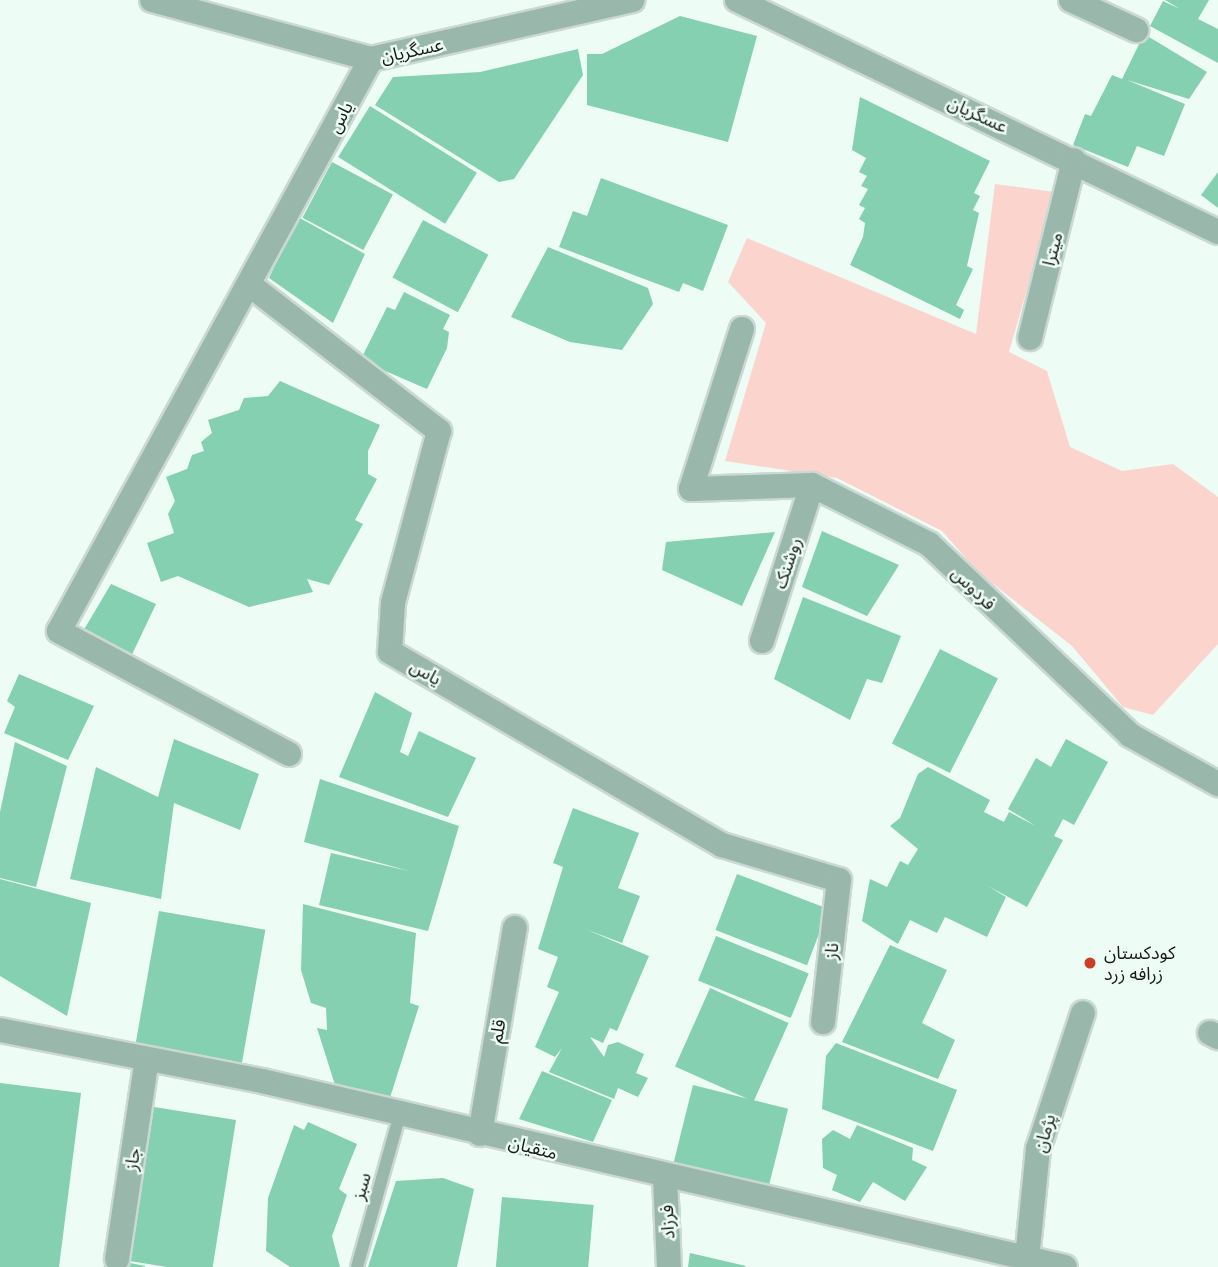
<!DOCTYPE html>
<html>
<head>
<meta charset="utf-8">
<style>
	body { margin:0 }
	#map { position:relative; width:1218px; height:1267px; overflow:hidden; background:#eefcf6; font-family:Ubuntu,"Noto Sans Arabic",sans-serif }
	div>[style] { position:absolute }
	[style*='--x'] { left:calc(var(--x)*1px); top:calc(var(--y)*1px); width:calc(var(--w)*1px); rotate:calc(var(--a)*1deg) }
	.green>* { inset:0; background:#fbd5cd }
	.building>* { inset:0; background:#84d0b1; transform-origin:0 0 }
	.roads { filter:drop-shadow(2px 0 #cbd8d3) drop-shadow(-2px 0 #cbd8d3) drop-shadow(0 2px #cbd8d3) drop-shadow(0 -2px #cbd8d3) }
	.service>* { height:12px; margin:-6px; padding:0 6px; transform-origin:6px; border-radius:6px; background:#99b8ab }
	.minor>* { height:24px; margin:-12px; padding:0 12px; transform-origin:12px; border-radius:12px; background:#99b8ab }
	.dots>* { width:19px; height:19px; translate:-50% -50%; box-sizing:border-box; border:4px solid #eefcf6; border-radius:50% }
	span { translate:-50% -50%; white-space:nowrap; text-align:center; line-height:1.15; -webkit-text-stroke:5px #eefcf6; paint-order:stroke }
	.street-label { font-size:18px; color:#161b19 }
	.poi-label { font-size:18px; color:#161b19 }
	.left { translate:0 -50%; text-align:left }
</style>
</head>
<body>
<div id="map">
	<div class="green">
		<i style="clip-path:polygon(995px 184px,1055px 192px,1009px 352px,1047px 371px,1070px 447px,1122px 471px,1173px 464px,1218px 497px,1218px 644px,1153px 715px,1123px 707px,1072px 646px,978px 572px,942px 531px,837px 478px,725px 461px,766px 323px,728px 282px,747px 238px,976px 334px)"></i>
	</div>
	<div class="building">
		<i style="clip-path:polygon(1165px 0,1209px 0,1198px 19px,1218px 29px,1218px 63px,1150px 26px,1163px 1px,1180px 9px)"></i>
		<i style="clip-path:polygon(680px 16px,757px 36px,728px 142px,587px 105px,587px 54px,602px 54px)"></i>
		<i style="clip-path:polygon(1144px 34px,1207px 72px,1189px 99px,1127px 80px,1185px 104px,1164px 156px,1137px 146px,1128px 167px,1073px 145px,1085px 114px,1091px 116px,1112px 75px,1122px 79px)"></i>
		<i style="clip-path:polygon(578px 49px,583px 75px,514px 179px,499px 182px,375px 105px,393px 77px,480px 72px)"></i>
		<i style="clip-path:polygon(860px 97px,990px 161px,974px 193px,980px 196px,973px 210px,979px 213px,967px 266px,973px 269px,956px 305px,964px 310px,960px 319px,850px 265px,863px 237px,865px 223px,859px 219px,865px 208px,859px 205px,868px 189px,861px 186px,867px 176px,859px 172px,866px 158px,852px 150px)"></i>
		<i style="left:370px;top:106px;width:126px;height:60px;rotate:32deg"></i>
		<i style="left:332px;top:162px;width:69px;height:63px;rotate:28deg"></i>
		<i style="clip-path:polygon(1218px 172px,1218px 208px,1201px 195px)"></i>
		<i style="clip-path:polygon(601px 178px,728px 225px,703px 291px,683px 283px,679px 292px,559px 247px,573px 211px,587px 216px)"></i>
		<i style="clip-path:polygon(298px 217px,365px 254px,333px 323px,269px 278px)"></i>
		<i style="left:423px;top:220px;width:74px;height:65px;rotate:28deg"></i>
		<i style="clip-path:polygon(548px 247px,648px 288px,653px 304px,622px 350px,570px 342px,511px 317px)"></i>
		<i style="clip-path:polygon(404px 292px,450px 315px,443px 329px,449px 332px,447px 348px,427px 389px,369px 364px,363px 355px,387px 307px,395px 310px)"></i>
		<i style="clip-path:polygon(280px 381px,380px 425px,368px 451px,368px 474px,377px 479px,355px 520px,363px 524px,329px 585px,307px 579px,313px 592px,249px 607px,178px 576px,161px 582px,147px 543px,174px 533px,168px 514px,175px 501px,166px 477px,187px 469px,192px 455px,204px 451px,201px 442px,212px 433px,208px 420px,239px 410px,244px 398px,268px 396px)"></i>
		<i style="clip-path:polygon(822px 531px,899px 565px,867px 616px,802px 587px)"></i>
		<i style="clip-path:polygon(775px 532px,742px 606px,662px 570px,666px 542px)"></i>
		<i style="clip-path:polygon(111px 584px,156px 604px,127px 665px,82px 633px)"></i>
		<i style="clip-path:polygon(803px 597px,901px 636px,882px 683px,867px 679px,850px 720px,774px 679px)"></i>
		<i style="left:940px;top:649px;width:65px;height:106px;rotate:27deg"></i>
		<i style="clip-path:polygon(19px 674px,94px 706px,68px 760px,4px 733px,15px 707px,7px 701px)"></i>
		<i style="clip-path:polygon(375px 692px,412px 713px,400px 752px,408px 756px,419px 731px,476px 758px,448px 817px,339px 777px)"></i>
		<i style="clip-path:polygon(174px 739px,259px 774px,240px 830px,174px 803px,161px 899px,70px 879px,96px 767px,158px 797px)"></i>
		<i style="clip-path:polygon(1066px 739px,1108px 762px,1074px 825px,1063px 819px,1054px 836px,1063px 840px,1027px 907px,988px 886px,1006px 897px,987px 937px,945px 917px,937px 933px,910px 920px,898px 944px,862px 921px,870px 879px,887px 887px,900px 861px,908px 865px,918px 849px,890px 826px,900px 818px,918px 774px,928px 767px,990px 800px,984px 812px,1004px 822px,1009px 812px,1036px 826px,1008px 809px,1036px 758px,1051px 767px)"></i>
		<i style="clip-path:polygon(15px 742px,67px 766px,36px 887px,0 878px,0 812px)"></i>
		<i style="clip-path:polygon(320px 779px,459px 826px,428px 931px,319px 905px,331px 853px,409px 871px,304px 842px)"></i>
		<i style="clip-path:polygon(573px 808px,639px 833px,618px 888px,640px 896px,622px 943px,585px 929px,649px 956px,617px 1031px,610px 1028px,603px 1043px,590px 1037px,604px 1057px,608px 1045px,618px 1042px,644px 1054px,636px 1073px,648px 1078px,638px 1097px,618px 1088px,614px 1099px,549px 1072px,562px 1048px,555px 1057px,535px 1047px,559px 992px,547px 987px,558px 957px,538px 949px,563px 867px,553px 863px)"></i>
		<i style="left:737px;top:874px;width:98px;height:60px;rotate:21deg"></i>
		<i style="clip-path:polygon(0 879px,91px 903px,67px 1016px,0 976px)"></i>
		<i style="clip-path:polygon(303px 904px,416px 933px,410px 1003px,419px 1006px,388px 1104px,336px 1088px,317px 1028px,327px 1030px,326px 1008px,311px 1003px,301px 970px)"></i>
		<i style="left:159px;top:911px;width:108px;height:136px;rotate:10deg"></i>
		<i style="left:716px;top:936px;width:100px;height:48px;rotate:22deg"></i>
		<i style="clip-path:polygon(890px 945px,947px 970px,922px 1023px,955px 1040px,938px 1079px,842px 1042px)"></i>
		<i style="left:710px;top:988px;width:86px;height:86px;rotate:24deg"></i>
		<i style="clip-path:polygon(836px 1043px,957px 1090px,933px 1151px,822px 1109px,826px 1056px)"></i>
		<i style="clip-path:polygon(542px 1071px,612px 1100px,593px 1142px,519px 1119px)"></i>
		<i style="clip-path:polygon(0 1083px,81px 1093px,59px 1267px,0 1267px)"></i>
		<i style="left:693px;top:1085px;width:98px;height:85px;rotate:14deg"></i>
		<i style="left:154px;top:1107px;width:83px;height:156px;rotate:9deg"></i>
		<i style="clip-path:polygon(308px 1122px,357px 1144px,339px 1189px,347px 1195px,332px 1236px,340px 1267px,290px 1267px,266px 1251px,268px 1198px,294px 1125px,304px 1130px)"></i>
		<i style="clip-path:polygon(857px 1125px,913px 1148px,912px 1160px,927px 1167px,905px 1201px,873px 1182px,860px 1202px,832px 1190px,837px 1175px,823px 1168px,822px 1139px,833px 1130px,850px 1139px)"></i>
		<i style="clip-path:polygon(443px 1178px,474px 1189px,457px 1267px,368px 1267px,396px 1181px)"></i>
		<i style="left:502px;top:1197px;width:92px;height:70px;rotate:5deg"></i>
		<i style="clip-path:polygon(690px 1253px,746px 1266px,745px 1267px,688px 1267px)"></i>
		<i style="clip-path:polygon(105px 1258px,145px 1266px,145px 1267px,104px 1267px)"></i>
	</div>
	<div class="roads">
		<div class="service">
			<i style="--x:357;--y:1267;--w:159;--a:-74.3"></i>
		</div>
		<div class="minor">
			<i style="--x:152;--y:0;--w:227;--a:15.1"></i>
			<i style="--x:371;--y:59;--w:268;--a:-12.7"></i>
			<i style="--x:737;--y:0;--w:534;--a:25.75"></i>
			<i style="--x:1071;--y:0;--w:72;--a:24.8"></i>
			<i style="--x:250;--y:285;--w:239;--a:37.7"></i>
			<i style="--x:439;--y:431;--w:178;--a:105"></i>
			<i style="--x:393;--y:603;--w:49;--a:93.5"></i>
			<i style="--x:390;--y:652;--w:384;--a:30.2"></i>
			<i style="--x:722;--y:845;--w:122;--a:16.7"></i>
			<i style="--x:839;--y:880;--w:143;--a:96.4"></i>
			<i style="--x:742;--y:329;--w:168;--a:107.7"></i>
			<i style="--x:691;--y:489;--w:121;--a:-1.9"></i>
			<i style="--x:812;--y:485;--w:131;--a:26.8"></i>
			<i style="--x:929;--y:544;--w:277;--a:43.5"></i>
			<i style="--x:1130;--y:735;--w:101;--a:29.1"></i>
			<i style="--x:1030;--y:338;--w:183;--a:-76.1"></i>
			<i style="--x:762;--y:641;--w:164;--a:-72.2"></i>
			<i style="--x:289;--y:754;--w:261;--a:-151.9"></i>
			<i style="--x:59;--y:631;--w:652;--a:-61.39"></i>
			<i style="--x:0;--y:1030;--w:267;--a:11"></i>
			<i style="--x:262;--y:1081;--w:824;--a:13.04"></i>
			<i style="--x:1210;--y:1033;--w:9;--a:27"></i>
			<i style="--x:480;--y:1134;--w:209;--a:-80.4"></i>
			<i style="--x:665;--y:1177;--w:90;--a:87.5"></i>
			<i style="--x:117;--y:1259;--w:202;--a:-81.5"></i>
			<i style="--x:1027;--y:1259;--w:111;--a:-84.3"></i>
			<i style="--x:1038;--y:1149;--w:143;--a:-71.7"></i>
		</div>
	</div>
	<div class="dots">
		<i style="left:1090px;top:963px;background:#ca3f26"></i>
	</div>
	<div class="street-label">
		<span style="left:412px;top:50px;rotate:-12deg">عسگریان</span>
		<span style="left:978px;top:114px;rotate:25deg">عسگریان</span>
		<span style="left:340px;top:117px;rotate:-62deg">یاس</span>
		<span style="left:1052px;top:249px;rotate:-76deg">میترا</span>
		<span style="left:787px;top:563px;rotate:-72deg">روشنک</span>
		<span style="left:974px;top:588px;rotate:44deg">فردوس</span>
		<span style="left:426px;top:672px;rotate:30deg">یاس</span>
		<span style="left:831px;top:951px;rotate:-84deg">ناز</span>
		<span style="left:497px;top:1031px;rotate:-80deg">قلم</span>
		<span style="left:1044px;top:1133px;rotate:-74deg">پژمان</span>
		<span style="left:533px;top:1147px;rotate:14deg">متقیان</span>
		<span style="left:132px;top:1159px;rotate:-81deg">جاز</span>
		<span style="left:361px;top:1186px;rotate:-74deg">سبز</span>
		<span style="left:667px;top:1222px;rotate:-93deg">فرزاد</span>
	</div>
	<div class="poi-label">
		<span class="left" style="left:1104px;top:963px">کودکستان<br>زرافه زرد</span>
	</div>
</div>
</body>
</html>
